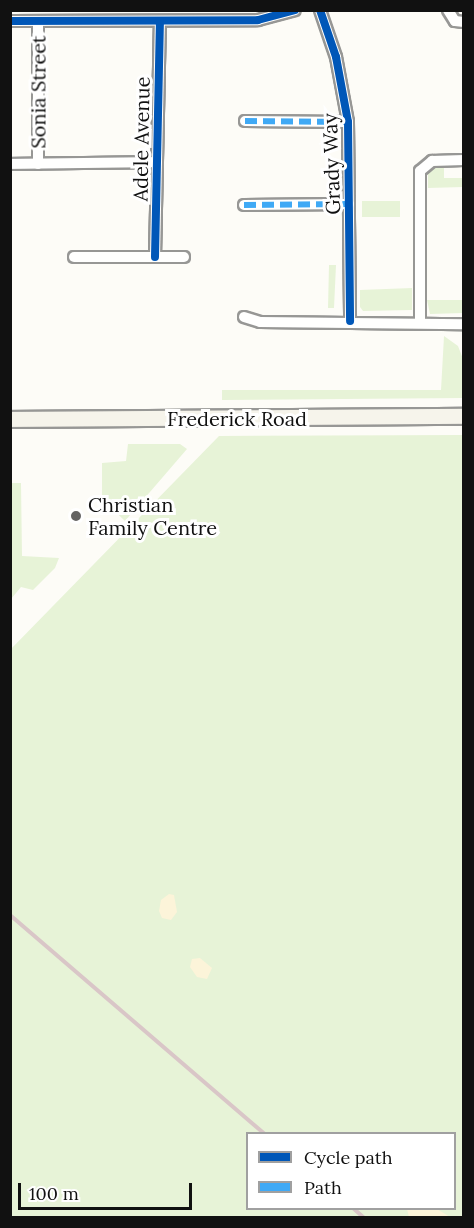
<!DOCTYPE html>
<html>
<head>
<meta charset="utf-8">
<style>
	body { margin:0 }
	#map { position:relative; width:474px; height:1228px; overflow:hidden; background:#fdfcf7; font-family:Lora,serif }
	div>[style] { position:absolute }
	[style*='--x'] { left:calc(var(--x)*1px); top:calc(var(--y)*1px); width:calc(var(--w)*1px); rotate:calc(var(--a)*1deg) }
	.green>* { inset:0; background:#e7f3d7; transform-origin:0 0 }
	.sand>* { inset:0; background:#fcf4d9 }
	.roads { filter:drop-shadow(2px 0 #979795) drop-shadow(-2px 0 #979795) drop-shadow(0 2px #979795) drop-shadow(0 -2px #979795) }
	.minor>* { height:10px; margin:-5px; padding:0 5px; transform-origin:5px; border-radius:5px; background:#fffffe }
	.secondary>* { height:15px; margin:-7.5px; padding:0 7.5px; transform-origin:7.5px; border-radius:7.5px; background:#f6f4eb }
	.rail>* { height:4px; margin:-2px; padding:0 2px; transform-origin:2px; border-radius:2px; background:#d9c6c7 }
	.quiet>* { height:6px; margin-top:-3px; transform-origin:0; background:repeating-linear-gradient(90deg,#3fa9f5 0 12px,transparent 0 18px) }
	.cycleway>* { height:8px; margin:-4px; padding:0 4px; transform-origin:4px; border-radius:4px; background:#0057b8 }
	.dots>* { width:16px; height:16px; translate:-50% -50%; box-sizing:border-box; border:3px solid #fff; border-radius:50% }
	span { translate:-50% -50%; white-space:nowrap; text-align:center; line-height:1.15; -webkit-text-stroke:6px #fff; paint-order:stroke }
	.street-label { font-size:20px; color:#111 }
	.poi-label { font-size:20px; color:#111 }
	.left { translate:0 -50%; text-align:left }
	.frame { position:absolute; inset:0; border:12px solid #111; pointer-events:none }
	.legend { position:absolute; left:246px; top:1132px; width:210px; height:78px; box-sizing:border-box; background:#fff; border:2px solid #a0a0a0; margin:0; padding:8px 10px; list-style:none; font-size:18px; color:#111 }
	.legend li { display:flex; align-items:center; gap:12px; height:30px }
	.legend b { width:30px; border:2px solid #a0a0a0 }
	.scale { position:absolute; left:18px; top:1183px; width:174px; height:27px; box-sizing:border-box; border:3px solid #111; border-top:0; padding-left:8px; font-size:18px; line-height:21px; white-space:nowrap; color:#111; -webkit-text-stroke:4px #fff; paint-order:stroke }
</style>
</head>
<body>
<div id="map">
	<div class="green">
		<i style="clip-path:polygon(432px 166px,444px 166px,444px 178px,463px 178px,463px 187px,428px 188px,428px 170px)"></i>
		<i style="left:362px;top:201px;width:38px;height:16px"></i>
		<i style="clip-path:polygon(329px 265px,336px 265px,334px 308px,328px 308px)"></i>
		<i style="clip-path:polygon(412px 288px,412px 310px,363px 311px,360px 307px,360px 290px)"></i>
		<i style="clip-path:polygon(427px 300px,463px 300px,463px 313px,430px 314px)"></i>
		<i style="clip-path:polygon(444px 336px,458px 346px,463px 359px,463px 398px,222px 400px,222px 390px,441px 390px)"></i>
		<i style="clip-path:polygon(evenodd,463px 435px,463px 1217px,11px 1217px,10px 650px,219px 436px,463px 435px,248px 1134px,454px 1134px,454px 1208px,248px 1208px,248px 1134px)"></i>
		<i style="clip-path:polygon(128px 444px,180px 444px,187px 449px,125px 521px,102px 499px,102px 463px,126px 461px)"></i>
		<i style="clip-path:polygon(11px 483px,21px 483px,22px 556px,59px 558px,55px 568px,33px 590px,21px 587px,11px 599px)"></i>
	</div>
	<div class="sand">
		<i style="clip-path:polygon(169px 894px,174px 895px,177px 912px,171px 920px,162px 918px,159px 911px,161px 900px)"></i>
		<i style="clip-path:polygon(200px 958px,212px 968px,207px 979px,197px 977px,190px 967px,192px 959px)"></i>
		<i style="clip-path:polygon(407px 1209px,437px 1209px,450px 1217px,409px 1217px)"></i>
	</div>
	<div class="roads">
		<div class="minor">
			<i style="--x:320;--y:10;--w:50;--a:71.2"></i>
			<i style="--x:336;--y:57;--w:66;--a:79.5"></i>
			<i style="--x:348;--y:122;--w:199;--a:89.4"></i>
			<i style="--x:448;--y:10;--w:13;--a:58"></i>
			<i style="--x:455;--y:21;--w:9;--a:6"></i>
			<i style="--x:10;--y:21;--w:248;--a:-0.2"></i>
			<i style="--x:258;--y:20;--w:38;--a:-15"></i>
			<i style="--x:38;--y:21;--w:143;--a:90"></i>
			<i style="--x:245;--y:121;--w:103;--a:0.6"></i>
			<i style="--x:10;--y:164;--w:147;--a:-0.8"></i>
			<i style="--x:244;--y:205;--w:105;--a:-0.5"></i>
			<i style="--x:74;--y:257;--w:110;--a:0"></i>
			<i style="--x:155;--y:257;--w:236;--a:-88.8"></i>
			<i style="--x:244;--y:317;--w:17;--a:17"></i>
			<i style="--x:260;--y:322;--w:204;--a:0.6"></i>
			<i style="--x:420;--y:321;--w:150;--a:-90"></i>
			<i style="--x:420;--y:171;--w:16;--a:-40"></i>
			<i style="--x:432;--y:161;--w:32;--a:-2"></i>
		</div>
		<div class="secondary">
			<i style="--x:10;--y:419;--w:454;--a:-0.4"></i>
		</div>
	</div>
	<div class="rail">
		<i style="--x:10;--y:915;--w:336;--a:40.7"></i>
		<i style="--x:353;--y:1208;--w:15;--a:42"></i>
	</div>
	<div class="quiet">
		<i style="--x:245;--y:121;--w:103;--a:0.6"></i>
		<i style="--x:244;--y:205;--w:105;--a:-0.5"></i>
	</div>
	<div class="cycleway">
		<i style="--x:320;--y:10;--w:50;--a:71.2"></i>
		<i style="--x:336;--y:57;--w:66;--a:79.5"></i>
		<i style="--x:348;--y:122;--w:199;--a:89.4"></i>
		<i style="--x:10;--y:21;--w:248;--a:-0.2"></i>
		<i style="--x:258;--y:20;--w:38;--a:-15"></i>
		<i style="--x:155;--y:257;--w:236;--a:-88.8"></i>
	</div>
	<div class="dots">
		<i style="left:76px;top:516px;background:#646362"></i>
	</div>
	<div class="street-label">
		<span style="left:38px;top:92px;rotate:-90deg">Sonia Street</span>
		<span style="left:141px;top:139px;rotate:-89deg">Adele Avenue</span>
		<span style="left:331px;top:164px;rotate:-92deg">Grady Way</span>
		<span style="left:237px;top:418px">Frederick Road</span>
	</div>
	<div class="poi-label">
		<span class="left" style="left:88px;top:516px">Christian<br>Family Centre</span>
	</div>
	<div class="frame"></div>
	<ul class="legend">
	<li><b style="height:8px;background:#0057b8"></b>Cycle path</li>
	<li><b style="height:8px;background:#3fa9f5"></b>Path</li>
	</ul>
	<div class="scale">100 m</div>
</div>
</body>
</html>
